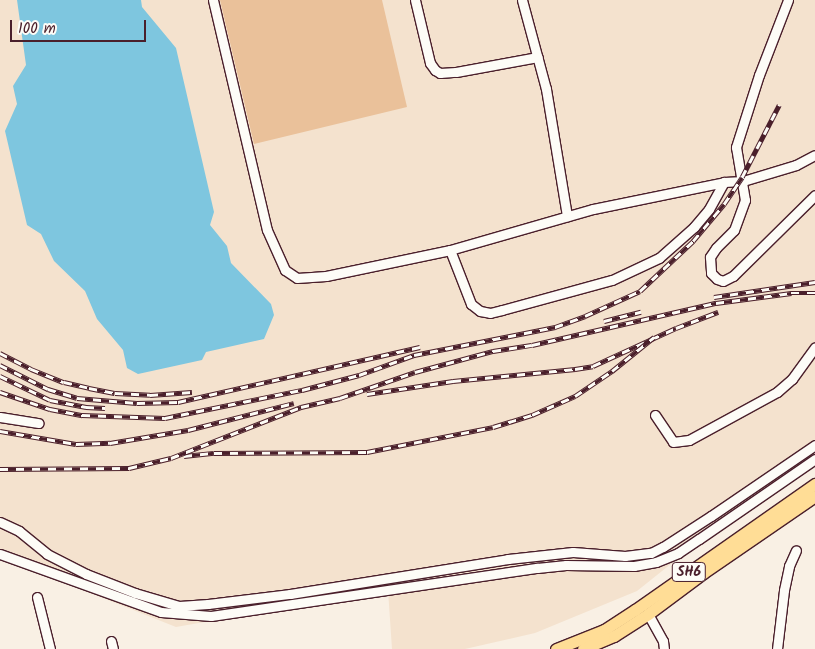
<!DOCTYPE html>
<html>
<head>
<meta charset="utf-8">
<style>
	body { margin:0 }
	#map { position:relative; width:815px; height:649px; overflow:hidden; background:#f9f0e4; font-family:Kalam,sans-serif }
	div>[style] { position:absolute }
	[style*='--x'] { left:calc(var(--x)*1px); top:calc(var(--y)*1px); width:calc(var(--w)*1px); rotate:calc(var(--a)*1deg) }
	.built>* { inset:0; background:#f4e2ce }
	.water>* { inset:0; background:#7ec6df }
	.building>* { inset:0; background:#eac19a }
	.roads { filter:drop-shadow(1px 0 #4a1f2b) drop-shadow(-1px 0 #4a1f2b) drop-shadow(0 1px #4a1f2b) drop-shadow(0 -1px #4a1f2b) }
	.minor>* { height:9px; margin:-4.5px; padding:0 4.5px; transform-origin:4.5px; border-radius:4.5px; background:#fdfcf7 }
	.major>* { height:11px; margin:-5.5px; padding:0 5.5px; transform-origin:5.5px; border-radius:5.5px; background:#ffdd96 }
	.rail>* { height:4.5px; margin-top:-2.25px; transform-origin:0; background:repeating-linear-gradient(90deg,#fdfcf7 0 8px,#4a1f2b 0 16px); box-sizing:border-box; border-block:1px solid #4a1f2b }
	span { translate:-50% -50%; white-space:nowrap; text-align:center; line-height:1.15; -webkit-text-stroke:4px #fdfcf7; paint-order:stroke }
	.shield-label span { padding:1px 4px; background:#fdfcf7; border:1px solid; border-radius:4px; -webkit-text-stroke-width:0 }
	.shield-label { font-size:14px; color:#4a1f2b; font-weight:700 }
	.scale { position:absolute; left:10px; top:20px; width:136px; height:22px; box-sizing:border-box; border:2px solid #4a1f2b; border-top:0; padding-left:6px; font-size:15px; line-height:18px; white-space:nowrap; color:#4a1f2b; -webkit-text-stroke:4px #fdfcf7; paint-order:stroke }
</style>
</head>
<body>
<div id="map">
	<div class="built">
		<i style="clip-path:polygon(0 0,815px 0,815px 443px,776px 480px,637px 591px,535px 633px,465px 649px,392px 649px,388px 590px,176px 627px,0 557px)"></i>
	</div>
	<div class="water">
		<i style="clip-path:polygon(17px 0,141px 0,142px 7px,176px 48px,214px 212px,210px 225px,227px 246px,231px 263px,271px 304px,274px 315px,264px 339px,206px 352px,202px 360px,138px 374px,127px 368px,123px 350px,97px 319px,85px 291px,54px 261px,41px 234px,27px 225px,5px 131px,17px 104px,13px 86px,26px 65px)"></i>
	</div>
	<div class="building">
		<i style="clip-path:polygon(220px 0,382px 0,407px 107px,254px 144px)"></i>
	</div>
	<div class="roads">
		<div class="minor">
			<i style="--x:213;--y:0;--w:236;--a:76.8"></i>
			<i style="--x:267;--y:230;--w:44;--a:65.8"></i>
			<i style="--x:285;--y:270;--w:14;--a:34"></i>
			<i style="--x:297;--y:278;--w:29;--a:-4"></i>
			<i style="--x:326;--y:276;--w:127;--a:-11.8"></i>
			<i style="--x:450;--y:250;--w:149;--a:-16"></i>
			<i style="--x:593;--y:209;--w:134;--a:-11.6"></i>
			<i style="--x:724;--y:182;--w:19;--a:-3"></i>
			<i style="--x:743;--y:181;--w:55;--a:-16.8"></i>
			<i style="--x:796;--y:165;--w:21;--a:-28"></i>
			<i style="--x:415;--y:0;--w:65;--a:76.6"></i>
			<i style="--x:430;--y:63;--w:9;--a:54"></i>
			<i style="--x:435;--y:70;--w:6;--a:31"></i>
			<i style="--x:440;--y:73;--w:16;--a:-4"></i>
			<i style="--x:456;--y:72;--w:83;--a:-10.4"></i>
			<i style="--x:522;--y:0;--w:92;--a:74.9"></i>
			<i style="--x:546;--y:89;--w:129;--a:80.6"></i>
			<i style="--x:788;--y:0;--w:80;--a:111.1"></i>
			<i style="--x:759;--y:75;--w:76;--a:107.7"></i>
			<i style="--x:736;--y:147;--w:54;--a:80.4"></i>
			<i style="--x:745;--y:200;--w:32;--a:110"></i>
			<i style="--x:734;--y:230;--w:25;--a:135"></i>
			<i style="--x:716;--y:248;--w:11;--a:124"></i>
			<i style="--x:710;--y:257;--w:16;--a:86"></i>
			<i style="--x:711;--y:273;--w:8;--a:45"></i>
			<i style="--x:717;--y:279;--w:6;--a:18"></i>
			<i style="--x:723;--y:281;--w:11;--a:-27"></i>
			<i style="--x:733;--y:276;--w:115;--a:-44.6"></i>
			<i style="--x:450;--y:250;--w:58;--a:68.7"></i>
			<i style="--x:471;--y:304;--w:11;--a:38"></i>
			<i style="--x:480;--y:311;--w:10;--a:11"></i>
			<i style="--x:490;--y:313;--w:12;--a:-14"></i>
			<i style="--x:502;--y:310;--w:114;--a:-15.3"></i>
			<i style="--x:612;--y:280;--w:52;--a:-25.1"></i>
			<i style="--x:659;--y:258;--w:47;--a:-41.5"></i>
			<i style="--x:694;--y:227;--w:23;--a:-50"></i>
			<i style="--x:709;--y:209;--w:31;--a:-61"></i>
			<i style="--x:655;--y:415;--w:32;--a:56"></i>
			<i style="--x:673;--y:442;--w:16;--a:-7"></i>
			<i style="--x:689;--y:440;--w:100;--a:-28.6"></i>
			<i style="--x:777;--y:392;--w:20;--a:-41"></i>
			<i style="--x:792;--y:379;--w:39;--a:-54"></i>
			<i style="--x:0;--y:417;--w:39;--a:9"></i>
			<i style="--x:0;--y:522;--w:21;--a:25"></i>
			<i style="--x:19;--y:531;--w:36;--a:39"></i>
			<i style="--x:47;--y:554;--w:44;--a:27.1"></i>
			<i style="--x:86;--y:574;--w:53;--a:21.2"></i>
			<i style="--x:135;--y:593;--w:46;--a:16.5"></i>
			<i style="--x:179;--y:606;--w:29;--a:-4"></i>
			<i style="--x:208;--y:604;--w:83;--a:-7"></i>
			<i style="--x:290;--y:594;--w:221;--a:-9.1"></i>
			<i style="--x:508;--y:559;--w:65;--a:-6.1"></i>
			<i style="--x:573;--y:552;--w:52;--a:4.4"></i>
			<i style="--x:625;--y:556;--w:26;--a:-7"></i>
			<i style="--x:651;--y:553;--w:13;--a:-27"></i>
			<i style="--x:663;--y:547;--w:57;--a:-32.9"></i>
			<i style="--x:711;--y:516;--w:126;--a:-34.3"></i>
			<i style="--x:0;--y:554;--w:171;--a:19.8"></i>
			<i style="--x:161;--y:612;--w:50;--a:4.6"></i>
			<i style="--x:211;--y:616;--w:330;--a:-8.4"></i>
			<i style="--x:537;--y:568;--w:29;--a:-6"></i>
			<i style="--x:566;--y:565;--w:68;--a:0.8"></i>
			<i style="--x:634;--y:566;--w:22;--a:-10"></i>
			<i style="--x:656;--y:562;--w:24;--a:-22"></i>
			<i style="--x:678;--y:553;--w:25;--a:-34"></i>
			<i style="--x:699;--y:539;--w:141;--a:-34.6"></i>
			<i style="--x:37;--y:597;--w:54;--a:76"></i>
			<i style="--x:648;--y:614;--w:31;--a:61"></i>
			<i style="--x:663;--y:641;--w:8;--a:83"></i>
			<i style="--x:111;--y:641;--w:8;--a:76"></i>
			<i style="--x:777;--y:649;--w:59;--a:-83.2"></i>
			<i style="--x:784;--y:590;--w:25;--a:-78"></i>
			<i style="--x:789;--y:566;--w:17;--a:-66"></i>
		</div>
		<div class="major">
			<i style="--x:556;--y:649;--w:52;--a:-21.6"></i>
			<i style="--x:604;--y:630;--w:37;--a:-33"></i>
			<i style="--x:635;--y:610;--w:220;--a:-35"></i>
			<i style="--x:583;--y:649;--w:34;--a:-23"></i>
			<i style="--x:614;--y:636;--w:40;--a:-32.9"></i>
			<i style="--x:648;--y:614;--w:69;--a:-36.7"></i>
			<i style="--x:703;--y:573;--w:136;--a:-34.5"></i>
		</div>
	</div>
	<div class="rail">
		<i style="--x:714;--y:297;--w:102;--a:-8.4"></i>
		<i style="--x:604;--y:321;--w:38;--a:-14"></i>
		<i style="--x:0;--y:353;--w:35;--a:27"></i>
		<i style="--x:31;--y:369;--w:35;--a:22"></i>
		<i style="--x:64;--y:382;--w:26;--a:13"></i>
		<i style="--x:89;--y:388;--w:26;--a:11"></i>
		<i style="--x:115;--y:393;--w:35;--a:3"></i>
		<i style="--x:150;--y:395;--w:42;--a:-4.1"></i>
		<i style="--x:0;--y:365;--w:54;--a:26.6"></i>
		<i style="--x:48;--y:389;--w:30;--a:17"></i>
		<i style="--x:77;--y:398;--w:60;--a:4.8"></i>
		<i style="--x:137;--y:403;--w:41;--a:-1.4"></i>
		<i style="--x:178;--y:402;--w:248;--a:-12.8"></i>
		<i style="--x:0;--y:376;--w:55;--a:25.6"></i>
		<i style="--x:50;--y:400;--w:37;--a:11"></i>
		<i style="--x:86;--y:407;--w:19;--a:3"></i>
		<i style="--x:0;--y:392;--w:53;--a:18.8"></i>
		<i style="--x:50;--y:409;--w:33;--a:11"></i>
		<i style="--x:82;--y:415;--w:83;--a:2.1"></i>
		<i style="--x:165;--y:418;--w:140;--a:-11.6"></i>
		<i style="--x:302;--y:390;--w:59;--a:-14.7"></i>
		<i style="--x:359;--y:375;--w:59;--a:-20"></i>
		<i style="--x:414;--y:355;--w:144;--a:-11.2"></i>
		<i style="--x:555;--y:327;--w:32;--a:-20"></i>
		<i style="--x:585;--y:316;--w:60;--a:-24.4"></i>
		<i style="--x:640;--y:291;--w:73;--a:-43.3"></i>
		<i style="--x:693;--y:241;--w:48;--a:-50"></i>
		<i style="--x:724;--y:204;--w:32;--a:-56"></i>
		<i style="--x:742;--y:177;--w:81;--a:-62.8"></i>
		<i style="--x:367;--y:394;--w:87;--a:-8.6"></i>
		<i style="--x:453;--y:381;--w:123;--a:-5.6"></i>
		<i style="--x:575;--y:369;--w:18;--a:-9"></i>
		<i style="--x:593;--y:366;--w:91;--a:-24.6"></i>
		<i style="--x:676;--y:328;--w:45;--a:-20.9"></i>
		<i style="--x:0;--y:431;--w:77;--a:9.7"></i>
		<i style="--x:76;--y:444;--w:34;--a:-2"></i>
		<i style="--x:110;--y:443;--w:79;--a:-9.5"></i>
		<i style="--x:188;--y:430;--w:109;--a:-14.3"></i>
		<i style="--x:184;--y:456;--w:30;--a:-6"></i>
		<i style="--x:214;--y:453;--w:153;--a:-0.4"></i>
		<i style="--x:367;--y:452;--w:128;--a:-11.2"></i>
		<i style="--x:493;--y:427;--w:41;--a:-17.1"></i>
		<i style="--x:532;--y:415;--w:47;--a:-23.8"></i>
		<i style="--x:575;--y:396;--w:45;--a:-34"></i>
		<i style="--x:612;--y:371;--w:54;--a:-39"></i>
		<i style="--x:0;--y:469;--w:129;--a:-0.4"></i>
		<i style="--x:129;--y:468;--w:43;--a:-13.4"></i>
		<i style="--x:171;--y:458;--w:140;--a:-21.4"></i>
		<i style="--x:301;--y:407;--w:40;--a:-13"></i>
		<i style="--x:340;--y:398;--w:79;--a:-19.1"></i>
		<i style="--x:415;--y:372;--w:81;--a:-15.1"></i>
		<i style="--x:493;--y:351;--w:39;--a:-9"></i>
		<i style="--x:532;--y:345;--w:189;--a:-12.9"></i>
		<i style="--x:716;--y:303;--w:76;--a:-7.6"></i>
		<i style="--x:791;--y:293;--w:24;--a:0"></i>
	</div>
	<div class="shield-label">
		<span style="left:689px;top:572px">SH6</span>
	</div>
	<div class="scale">100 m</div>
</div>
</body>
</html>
